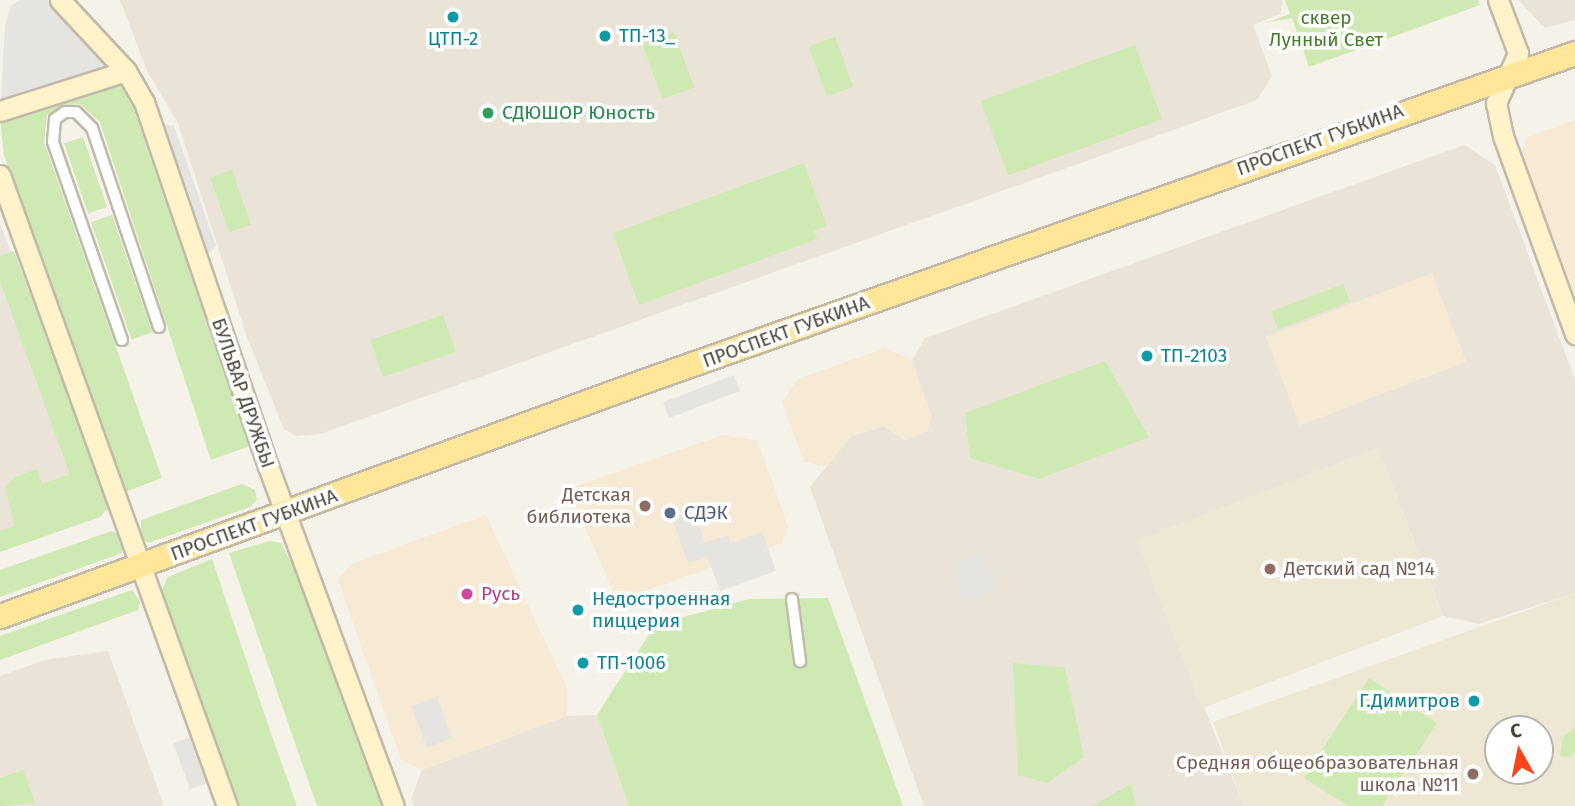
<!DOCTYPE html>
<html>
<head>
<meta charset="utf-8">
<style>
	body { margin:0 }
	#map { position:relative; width:1575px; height:806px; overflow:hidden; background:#f5f2e9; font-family:"Fira Sans",sans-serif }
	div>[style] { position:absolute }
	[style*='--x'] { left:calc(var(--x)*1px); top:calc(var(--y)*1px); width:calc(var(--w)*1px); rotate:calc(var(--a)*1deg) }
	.residential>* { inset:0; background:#e9e4d7 }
	.commercial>* { inset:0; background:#f6ead5; transform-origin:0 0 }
	.education>* { inset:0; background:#eee7d3; transform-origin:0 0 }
	.green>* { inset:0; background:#cee9b2; transform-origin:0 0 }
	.parking>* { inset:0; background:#e6e4e1; transform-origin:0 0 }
	.roads { filter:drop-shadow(2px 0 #c1baab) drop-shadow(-2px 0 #c1baab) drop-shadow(0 2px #c1baab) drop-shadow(0 -2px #c1baab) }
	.pedestrian>* { height:10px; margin:-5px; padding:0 5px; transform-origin:5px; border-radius:5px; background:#fff }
	.secondary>* { height:19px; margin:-9.5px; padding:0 9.5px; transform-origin:9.5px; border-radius:9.5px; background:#fff4c9 }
	.primary>* { height:23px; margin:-11.5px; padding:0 11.5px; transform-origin:11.5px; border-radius:11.5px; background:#ffe698 }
	.dots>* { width:19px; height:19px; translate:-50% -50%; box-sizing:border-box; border:4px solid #fff; border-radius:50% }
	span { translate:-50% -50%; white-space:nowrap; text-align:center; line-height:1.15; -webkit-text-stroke:7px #fff; paint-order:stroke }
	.park-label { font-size:19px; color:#457c29 }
	.culture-label { font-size:19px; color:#0d838f }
	.left { translate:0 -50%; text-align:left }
	.right { translate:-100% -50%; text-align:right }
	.leisure-label { font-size:19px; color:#27864d }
	.street-label { font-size:19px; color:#494337 }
	.education-label { font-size:19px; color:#785e54 }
	.service-label { font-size:19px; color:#4e5e75 }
	.hotel-label { font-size:19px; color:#b23c85 }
	.north { position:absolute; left:1484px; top:715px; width:70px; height:70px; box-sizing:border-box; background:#fff; border:2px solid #b6b4af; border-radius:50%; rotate:351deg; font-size:19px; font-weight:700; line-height:28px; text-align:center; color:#494337 }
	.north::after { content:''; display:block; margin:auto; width:24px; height:32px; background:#fd4418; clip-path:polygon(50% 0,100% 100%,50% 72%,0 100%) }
</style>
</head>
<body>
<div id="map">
	<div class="residential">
		<i style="clip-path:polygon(120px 0,1282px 0,1283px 3px,1280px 14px,1253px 25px,1272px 76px,1257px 100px,320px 434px,296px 436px,284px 429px,246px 334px,178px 123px,147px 71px)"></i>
		<i style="clip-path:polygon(1518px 0,1575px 0,1575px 20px,1545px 28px)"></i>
		<i style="clip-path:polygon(1464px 145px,1495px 165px,1575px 380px,1575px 593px,1479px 624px,1443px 616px,1378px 448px,1137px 541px,1244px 806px,924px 806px,810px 487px,851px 436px,884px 426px,904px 440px,931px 417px,912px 360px,925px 338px)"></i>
		<i style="clip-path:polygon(0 224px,102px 488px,0 549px)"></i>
		<i style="clip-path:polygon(108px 651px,164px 806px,0 806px,0 676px,44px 660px)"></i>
		<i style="clip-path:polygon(597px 715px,629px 806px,414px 806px,411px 799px,422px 770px,567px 716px)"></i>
	</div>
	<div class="commercial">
		<i style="clip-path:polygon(1575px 120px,1575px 294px,1521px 155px,1527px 137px)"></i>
		<i style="left:1432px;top:273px;width:95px;height:178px;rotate:69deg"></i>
		<i style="clip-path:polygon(885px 348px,912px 360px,932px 417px,927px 432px,904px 440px,884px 426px,851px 436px,827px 467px,804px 462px,782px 402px,798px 379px)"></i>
		<i style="clip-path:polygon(723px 435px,757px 440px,788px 526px,782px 543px,630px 596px,613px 591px,573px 500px,576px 486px)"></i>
		<i style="clip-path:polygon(486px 515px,567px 688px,567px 716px,422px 770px,401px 760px,338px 580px,351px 564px)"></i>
	</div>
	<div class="education">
		<i style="left:1378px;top:448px;width:180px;height:258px;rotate:69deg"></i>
		<i style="clip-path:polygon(evenodd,1575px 593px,1575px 806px,1244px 806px,1213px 722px,1575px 593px,1498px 729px,1540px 729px,1540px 771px,1498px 771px,1498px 729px)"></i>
	</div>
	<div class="green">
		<i style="clip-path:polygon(1285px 0,1478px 0,1480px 5px,1309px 67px,1292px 18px,1265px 23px,1290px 14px)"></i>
		<i style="left:674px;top:32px;width:59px;height:34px;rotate:70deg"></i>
		<i style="left:835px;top:37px;width:53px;height:28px;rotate:70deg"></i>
		<i style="left:1135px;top:45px;width:79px;height:164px;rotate:70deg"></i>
		<i style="clip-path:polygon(117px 80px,134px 110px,250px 446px,211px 460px,100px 122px,80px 104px,62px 106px,47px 115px,44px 142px,162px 478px,125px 492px,4px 155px,0 118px)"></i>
		<i style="left:83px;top:137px;width:74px;height:20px;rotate:71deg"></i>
		<i style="clip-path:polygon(804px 163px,827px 226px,814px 231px,817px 239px,639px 305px,613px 233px)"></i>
		<i style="left:232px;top:170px;width:58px;height:23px;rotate:71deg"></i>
		<i style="left:112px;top:215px;width:124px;height:22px;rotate:71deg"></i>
		<i style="clip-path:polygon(14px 251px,110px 506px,100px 517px,0 552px,0 531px,15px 526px,5px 487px,15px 477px,37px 469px,42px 484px,70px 474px,0 281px,0 256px)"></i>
		<i style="left:1343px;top:284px;width:19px;height:77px;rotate:69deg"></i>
		<i style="left:443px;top:315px;width:39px;height:77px;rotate:71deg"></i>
		<i style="clip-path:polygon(1105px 361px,1149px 437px,1039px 479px,970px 458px,965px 413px)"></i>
		<i style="clip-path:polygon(242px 484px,255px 490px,257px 500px,250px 507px,148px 543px,141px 537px,141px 520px)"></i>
		<i style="clip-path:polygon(112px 531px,122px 536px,122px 553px,0 597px,0 570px)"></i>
		<i style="clip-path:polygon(270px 541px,281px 543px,296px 572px,381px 806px,317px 806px,229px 553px)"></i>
		<i style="clip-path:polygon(212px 559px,275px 745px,297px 806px,236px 806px,164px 603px,162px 590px,168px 577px)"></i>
		<i style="clip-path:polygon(132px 590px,140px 602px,138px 610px,0 660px,0 636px)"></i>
		<i style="clip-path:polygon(828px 598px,903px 806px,629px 806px,597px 715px,655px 625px,749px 599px)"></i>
		<i style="clip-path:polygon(1013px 663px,1065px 668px,1084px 757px,1047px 783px,1018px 775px)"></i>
		<i style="clip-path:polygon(1369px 678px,1437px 723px,1382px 806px,1348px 806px,1304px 778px)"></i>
		<i style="clip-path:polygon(1575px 727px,1575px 750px,1570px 757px,1560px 756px,1563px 737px)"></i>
		<i style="clip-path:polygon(23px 770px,35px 803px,0 806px,0 778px)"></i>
		<i style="clip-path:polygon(1131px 784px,1136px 806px,1092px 806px)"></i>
	</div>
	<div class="parking">
		<i style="clip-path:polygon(20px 0,48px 0,100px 55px,117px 80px,0 118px,5px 25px,11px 6px)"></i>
		<i style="clip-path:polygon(161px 124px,174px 126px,216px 246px,206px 256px)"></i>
		<i style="left:734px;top:375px;width:17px;height:76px;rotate:69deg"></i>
		<i style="clip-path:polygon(693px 511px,705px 543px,728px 535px,731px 543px,762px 532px,776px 571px,720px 591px,707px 556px,688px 563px,672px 519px)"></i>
		<i style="clip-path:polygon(984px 554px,997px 590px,961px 602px,956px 563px)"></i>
		<i style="left:437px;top:697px;width:44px;height:27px;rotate:70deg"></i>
		<i style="left:194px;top:736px;width:49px;height:22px;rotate:70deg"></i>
	</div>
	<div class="roads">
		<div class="pedestrian">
			<i style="--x:122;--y:340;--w:210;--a:-109.2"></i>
			<i style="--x:53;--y:142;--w:23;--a:-85"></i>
			<i style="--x:55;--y:119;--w:12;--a:-35"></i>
			<i style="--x:65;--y:112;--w:11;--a:0"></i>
			<i style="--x:76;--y:112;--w:23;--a:45"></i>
			<i style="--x:92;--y:128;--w:210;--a:71.4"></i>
			<i style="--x:792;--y:599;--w:63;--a:82.6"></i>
		</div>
		<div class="secondary">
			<i style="--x:60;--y:0;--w:97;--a:47.1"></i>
			<i style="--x:126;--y:71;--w:36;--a:60"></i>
			<i style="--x:144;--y:102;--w:385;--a:71.2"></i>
			<i style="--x:268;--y:466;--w:363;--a:69.7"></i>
			<i style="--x:1498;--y:0;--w:57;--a:69.3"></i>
			<i style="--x:1518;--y:53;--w:55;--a:113.7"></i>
			<i style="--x:1496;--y:103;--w:34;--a:78"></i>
			<i style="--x:1503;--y:136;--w:211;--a:70"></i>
			<i style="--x:0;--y:111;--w:132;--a:-17.6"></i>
			<i style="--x:0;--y:175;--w:671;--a:70.21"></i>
		</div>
		<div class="primary">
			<i style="--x:0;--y:616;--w:686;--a:-20.05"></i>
			<i style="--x:644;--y:381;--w:987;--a:-19.41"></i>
		</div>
	</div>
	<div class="dots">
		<i style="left:453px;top:17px;background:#0f9aa8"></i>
		<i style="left:605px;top:36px;background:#0f9aa8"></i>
		<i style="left:488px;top:113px;background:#2e9e5b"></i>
		<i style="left:1147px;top:356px;background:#0f9aa8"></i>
		<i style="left:645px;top:506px;background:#8d6e63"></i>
		<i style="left:670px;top:513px;background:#5c6f8a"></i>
		<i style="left:1270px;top:569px;background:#8d6e63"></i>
		<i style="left:467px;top:594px;background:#d1479c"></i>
		<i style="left:578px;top:610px;background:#0f9aa8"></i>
		<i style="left:583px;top:663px;background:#0f9aa8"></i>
		<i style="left:1474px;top:701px;background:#0f9aa8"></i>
		<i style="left:1473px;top:774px;background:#8d6e63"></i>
	</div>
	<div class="park-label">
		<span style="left:1326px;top:29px">сквер<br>Лунный Свет</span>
	</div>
	<div class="culture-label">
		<span class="left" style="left:619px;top:36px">ТП-13_</span>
		<span style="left:453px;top:39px">ЦТП-2</span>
		<span class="left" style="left:1161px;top:356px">ТП-2103</span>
		<span class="left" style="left:592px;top:610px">Недостроенная<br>пиццерия</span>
		<span class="left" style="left:597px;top:663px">ТП-1006</span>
		<span class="right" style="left:1460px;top:701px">Г.Димитров</span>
	</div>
	<div class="leisure-label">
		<span class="left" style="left:502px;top:113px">СДЮШОР Юность</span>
	</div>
	<div class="street-label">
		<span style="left:1320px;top:140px;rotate:-20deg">ПРОСПЕКТ ГУБКИНА</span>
		<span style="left:786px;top:332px;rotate:-20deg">ПРОСПЕКТ ГУБКИНА</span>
		<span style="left:243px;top:393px;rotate:71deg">БУЛЬВАР ДРУЖБЫ</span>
		<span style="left:254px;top:525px;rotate:-20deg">ПРОСПЕКТ ГУБКИНА</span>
	</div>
	<div class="education-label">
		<span class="right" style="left:631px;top:506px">Детская<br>библиотека</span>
		<span class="left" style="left:1284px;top:569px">Детский сад №14</span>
		<span class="right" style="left:1459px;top:774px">Cредняя общеобразовательная<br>школа №11</span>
	</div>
	<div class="service-label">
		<span class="left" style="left:684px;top:513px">СДЭК</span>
	</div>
	<div class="hotel-label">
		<span class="left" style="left:481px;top:594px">Русь</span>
	</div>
	<div class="north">С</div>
</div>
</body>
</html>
